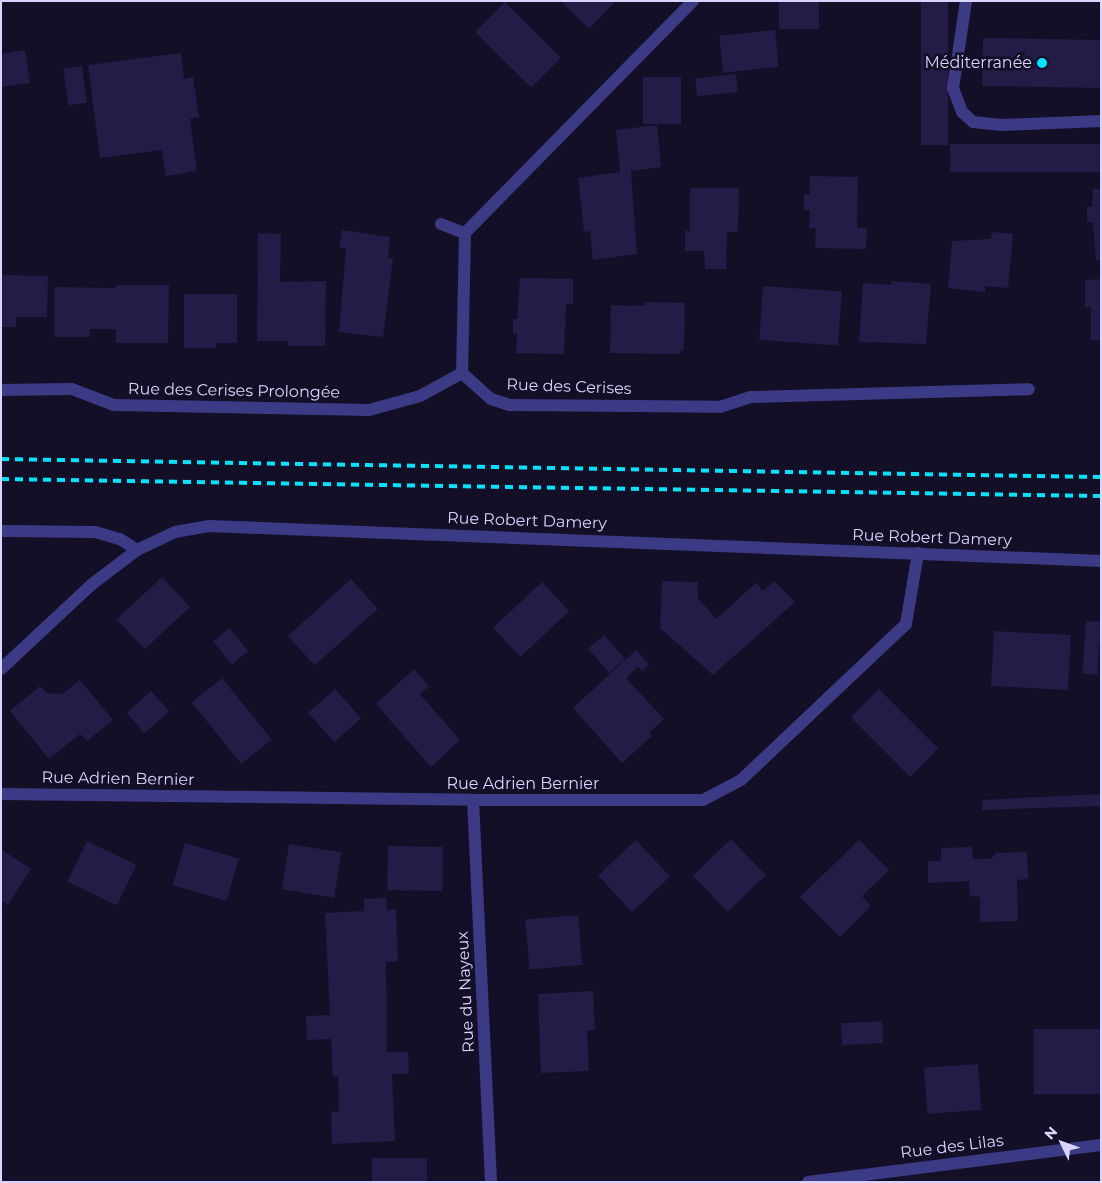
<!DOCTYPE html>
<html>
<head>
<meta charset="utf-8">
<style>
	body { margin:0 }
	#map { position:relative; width:1102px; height:1183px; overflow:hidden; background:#130f26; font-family:Montserrat,sans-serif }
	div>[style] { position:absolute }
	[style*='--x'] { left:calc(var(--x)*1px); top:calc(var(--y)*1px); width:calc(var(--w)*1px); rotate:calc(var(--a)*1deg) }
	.building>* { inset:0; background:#241b47; transform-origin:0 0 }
	.service>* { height:12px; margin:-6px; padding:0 6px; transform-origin:6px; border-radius:6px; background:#3d3a85 }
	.minor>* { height:12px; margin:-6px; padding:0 6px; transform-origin:6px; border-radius:6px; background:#3d3a85 }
	.tertiary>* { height:12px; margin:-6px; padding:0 6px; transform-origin:6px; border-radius:6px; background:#3d3a85 }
	.rail>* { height:4px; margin-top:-2px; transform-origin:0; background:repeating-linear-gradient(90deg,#00e5ff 0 8px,transparent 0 14px) }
	.dots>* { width:14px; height:14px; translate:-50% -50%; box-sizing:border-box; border:2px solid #130f26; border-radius:50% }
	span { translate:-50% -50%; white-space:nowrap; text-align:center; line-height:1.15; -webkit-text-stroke:5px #130f26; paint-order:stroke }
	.poi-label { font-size:16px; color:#d9d4ff }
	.right { translate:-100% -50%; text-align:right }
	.street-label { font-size:16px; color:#d9d4ff }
	.frame { position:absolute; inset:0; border:2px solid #d9d4ff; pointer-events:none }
	.north { position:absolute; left:1037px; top:1118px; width:50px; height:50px; -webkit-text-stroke:4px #130f26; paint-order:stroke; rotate:312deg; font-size:14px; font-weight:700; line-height:20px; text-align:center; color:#d9d4ff }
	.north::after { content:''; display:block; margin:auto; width:18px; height:22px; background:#d9d4ff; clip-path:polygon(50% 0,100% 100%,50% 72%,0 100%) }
</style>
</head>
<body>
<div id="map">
	<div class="building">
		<i style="clip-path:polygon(561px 1px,616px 1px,589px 29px)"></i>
		<i style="left:779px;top:1px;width:40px;height:28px"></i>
		<i style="left:921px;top:1px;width:27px;height:144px"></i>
		<i style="left:505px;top:2px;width:79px;height:42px;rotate:45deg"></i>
		<i style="left:775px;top:30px;width:37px;height:56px;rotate:84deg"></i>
		<i style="left:983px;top:38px;width:118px;height:48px;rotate:1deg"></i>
		<i style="clip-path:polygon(25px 50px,30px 83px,1px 87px,1px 54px)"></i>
		<i style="clip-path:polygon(181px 53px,184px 79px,193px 77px,199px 117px,190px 119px,197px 171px,166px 176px,162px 150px,100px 158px,88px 65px)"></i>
		<i style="left:82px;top:66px;width:37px;height:19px;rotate:82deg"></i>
		<i style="left:736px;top:74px;width:18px;height:41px;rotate:84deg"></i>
		<i style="left:643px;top:77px;width:38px;height:47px"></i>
		<i style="clip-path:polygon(657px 125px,661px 167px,631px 171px,637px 254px,593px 260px,590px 231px,584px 232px,578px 178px,620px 172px,616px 130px)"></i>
		<i style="left:1101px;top:144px;width:28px;height:151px;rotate:90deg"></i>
		<i style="clip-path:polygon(810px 176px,858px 177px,857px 228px,867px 228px,866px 249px,815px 248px,816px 228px,809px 228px,810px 210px,804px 210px,804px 194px,810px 194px)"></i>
		<i style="clip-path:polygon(690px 188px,739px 188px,738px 232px,727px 232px,726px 269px,705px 269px,704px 251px,685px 251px,685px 231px,690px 231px)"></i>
		<i style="clip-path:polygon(1093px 189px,1101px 189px,1101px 260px,1096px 260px,1093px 222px,1087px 222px,1087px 207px,1092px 207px)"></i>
		<i style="clip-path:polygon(342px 230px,390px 237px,388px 258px,393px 258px,383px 337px,339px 332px,346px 248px,339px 248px)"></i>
		<i style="clip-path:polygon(992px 232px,1013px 234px,1008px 288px,985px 286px,985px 292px,948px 288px,952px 241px,991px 239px)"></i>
		<i style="clip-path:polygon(258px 233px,281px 234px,280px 282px,326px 281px,325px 346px,288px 346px,288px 341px,257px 341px)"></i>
		<i style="clip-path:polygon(1px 275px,48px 276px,47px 317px,16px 317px,16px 327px,1px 327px)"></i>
		<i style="clip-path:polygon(520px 278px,573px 279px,573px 304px,566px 304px,564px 354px,516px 353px,517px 333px,513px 334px,513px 319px,517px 319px)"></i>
		<i style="clip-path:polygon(1101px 279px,1101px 340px,1091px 340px,1091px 307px,1085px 307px,1085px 280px)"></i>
		<i style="clip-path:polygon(891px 281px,931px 284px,926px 344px,859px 342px,863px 283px,891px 285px)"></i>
		<i style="clip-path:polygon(116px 285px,169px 285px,168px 343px,116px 343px,116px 329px,90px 329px,90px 337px,54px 337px,54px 287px,116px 288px)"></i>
		<i style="left:763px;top:286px;width:79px;height:54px;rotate:4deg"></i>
		<i style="clip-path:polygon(184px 294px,237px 294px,237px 343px,216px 343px,216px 348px,184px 348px)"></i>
		<i style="clip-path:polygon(645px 302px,685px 303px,684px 349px,678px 354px,610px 353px,611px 305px,645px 306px)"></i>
		<i style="left:162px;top:577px;width:41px;height:62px;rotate:47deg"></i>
		<i style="left:351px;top:579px;width:40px;height:85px;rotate:48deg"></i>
		<i style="clip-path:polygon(662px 581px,698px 582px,698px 598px,716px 619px,756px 583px,763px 591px,774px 581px,795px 602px,713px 675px,660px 628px)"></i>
		<i style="left:542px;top:582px;width:40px;height:67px;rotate:47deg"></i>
		<i style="left:1086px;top:621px;width:15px;height:53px;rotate:4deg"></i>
		<i style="left:229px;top:628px;width:30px;height:21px;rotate:50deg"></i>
		<i style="left:994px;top:631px;width:77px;height:55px;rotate:3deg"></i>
		<i style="left:604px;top:635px;width:32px;height:21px;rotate:49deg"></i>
		<i style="clip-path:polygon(636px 650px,649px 665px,642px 671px,638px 667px,626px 678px,664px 719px,649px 733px,652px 736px,622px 763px,573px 708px)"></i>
		<i style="clip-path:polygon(414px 669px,429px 686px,420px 694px,460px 740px,431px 767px,376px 704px)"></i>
		<i style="left:222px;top:678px;width:79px;height:39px;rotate:51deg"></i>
		<i style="clip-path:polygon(80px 680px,113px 720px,87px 741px,80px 734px,49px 759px,10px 711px,40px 686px,47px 693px,62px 694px)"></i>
		<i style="left:335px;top:689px;width:39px;height:36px;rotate:48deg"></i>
		<i style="left:879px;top:689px;width:84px;height:40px;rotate:45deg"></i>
		<i style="left:151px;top:691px;width:27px;height:33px;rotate:48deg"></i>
		<i style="clip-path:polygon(1101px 794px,1101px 806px,982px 810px,982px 800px)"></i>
		<i style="left:731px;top:839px;width:50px;height:53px;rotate:46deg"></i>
		<i style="left:636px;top:840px;width:50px;height:52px;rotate:47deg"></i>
		<i style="clip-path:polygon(859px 840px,889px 870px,862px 896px,871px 906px,840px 937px,800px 897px)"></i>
		<i style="left:87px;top:841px;width:55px;height:45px;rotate:26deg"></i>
		<i style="left:185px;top:843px;width:56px;height:44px;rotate:16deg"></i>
		<i style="left:289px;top:844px;width:53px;height:46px;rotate:9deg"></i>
		<i style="left:388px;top:846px;width:55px;height:44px;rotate:1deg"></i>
		<i style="clip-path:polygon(972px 847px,973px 859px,991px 859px,996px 853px,1027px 852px,1028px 879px,1017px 880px,1018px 921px,980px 922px,980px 897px,970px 896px,969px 881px,928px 883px,928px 861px,941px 861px,941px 848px)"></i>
		<i style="clip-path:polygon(1px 849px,31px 869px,8px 905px,1px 901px)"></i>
		<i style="clip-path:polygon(386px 898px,387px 910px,396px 909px,398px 961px,386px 962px,387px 1052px,408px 1052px,409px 1074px,392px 1074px,395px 1141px,332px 1144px,331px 1112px,339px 1111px,338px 1076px,333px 1077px,331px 1039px,307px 1040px,306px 1016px,330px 1015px,325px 913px,364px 911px,364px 899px)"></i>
		<i style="left:578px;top:915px;width:50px;height:53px;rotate:85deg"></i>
		<i style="clip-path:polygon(593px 991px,595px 1030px,587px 1030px,589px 1071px,541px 1073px,538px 994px)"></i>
		<i style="left:882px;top:1021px;width:22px;height:41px;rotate:87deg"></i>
		<i style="left:1101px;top:1029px;width:65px;height:67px;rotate:90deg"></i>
		<i style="left:978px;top:1064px;width:46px;height:54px;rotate:86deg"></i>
		<i style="left:427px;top:1158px;width:24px;height:55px;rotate:90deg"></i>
	</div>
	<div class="service">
		<i style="--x:966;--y:1;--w:88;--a:98.5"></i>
		<i style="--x:953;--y:88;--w:26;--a:69"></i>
		<i style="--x:962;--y:112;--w:15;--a:42"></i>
		<i style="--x:973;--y:122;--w:29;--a:6"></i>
		<i style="--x:1002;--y:125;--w:99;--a:-2.3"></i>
		<i style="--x:441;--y:224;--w:26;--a:21"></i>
	</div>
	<div class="minor">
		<i style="--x:693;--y:1;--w:325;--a:134.5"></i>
		<i style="--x:465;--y:233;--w:140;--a:91.2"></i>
		<i style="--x:462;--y:373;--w:39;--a:42"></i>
		<i style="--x:491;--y:399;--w:20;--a:18"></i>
		<i style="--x:510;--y:405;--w:210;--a:0.5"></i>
		<i style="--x:720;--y:407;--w:33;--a:-18"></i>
		<i style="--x:751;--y:397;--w:278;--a:-1.6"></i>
		<i style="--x:1;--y:390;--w:71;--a:-0.8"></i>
		<i style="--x:72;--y:389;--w:45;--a:20.9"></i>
		<i style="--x:114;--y:405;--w:255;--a:1.1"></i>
		<i style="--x:369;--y:410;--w:53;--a:-15.4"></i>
		<i style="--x:420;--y:396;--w:48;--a:-28.7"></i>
		<i style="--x:1;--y:531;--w:94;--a:0.6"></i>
		<i style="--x:95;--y:532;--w:26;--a:16"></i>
		<i style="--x:120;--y:539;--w:20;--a:33"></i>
		<i style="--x:1;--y:794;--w:472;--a:0.7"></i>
		<i style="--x:473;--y:800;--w:230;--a:0"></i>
		<i style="--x:703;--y:800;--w:43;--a:-27.8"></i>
		<i style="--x:741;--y:780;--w:227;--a:-43.4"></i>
		<i style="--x:906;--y:624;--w:72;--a:-80.4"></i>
		<i style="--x:473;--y:800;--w:382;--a:87.3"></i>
		<i style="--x:808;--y:1182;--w:295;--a:-7.2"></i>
	</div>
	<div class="tertiary">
		<i style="--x:1;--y:669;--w:123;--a:-43"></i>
		<i style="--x:91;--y:585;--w:58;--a:-37.3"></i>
		<i style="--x:137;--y:550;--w:42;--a:-25.3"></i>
		<i style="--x:175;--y:532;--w:34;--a:-10"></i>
		<i style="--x:208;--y:526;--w:894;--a:2.24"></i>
	</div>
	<div class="rail">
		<i style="--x:1;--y:459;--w:1100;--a:0.94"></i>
		<i style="--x:1;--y:479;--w:1100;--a:0.89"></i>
	</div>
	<div class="dots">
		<i style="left:1042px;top:63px;background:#00e5ff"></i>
	</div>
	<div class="poi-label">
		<span class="right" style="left:1032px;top:63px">Méditerranée</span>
	</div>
	<div class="street-label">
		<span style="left:569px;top:387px;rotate:2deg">Rue des Cerises</span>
		<span style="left:234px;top:391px;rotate:1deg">Rue des Cerises Prolongée</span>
		<span style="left:527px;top:521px;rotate:2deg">Rue Robert Damery</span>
		<span style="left:932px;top:538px;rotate:2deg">Rue Robert Damery</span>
		<span style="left:118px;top:779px;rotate:1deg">Rue Adrien Bernier</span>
		<span style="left:523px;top:784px">Rue Adrien Bernier</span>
		<span style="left:466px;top:992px;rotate:-93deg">Rue du Nayeux</span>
		<span style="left:952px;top:1147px;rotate:-7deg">Rue des Lilas</span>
	</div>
	<div class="frame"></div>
	<div class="north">N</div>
</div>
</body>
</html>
